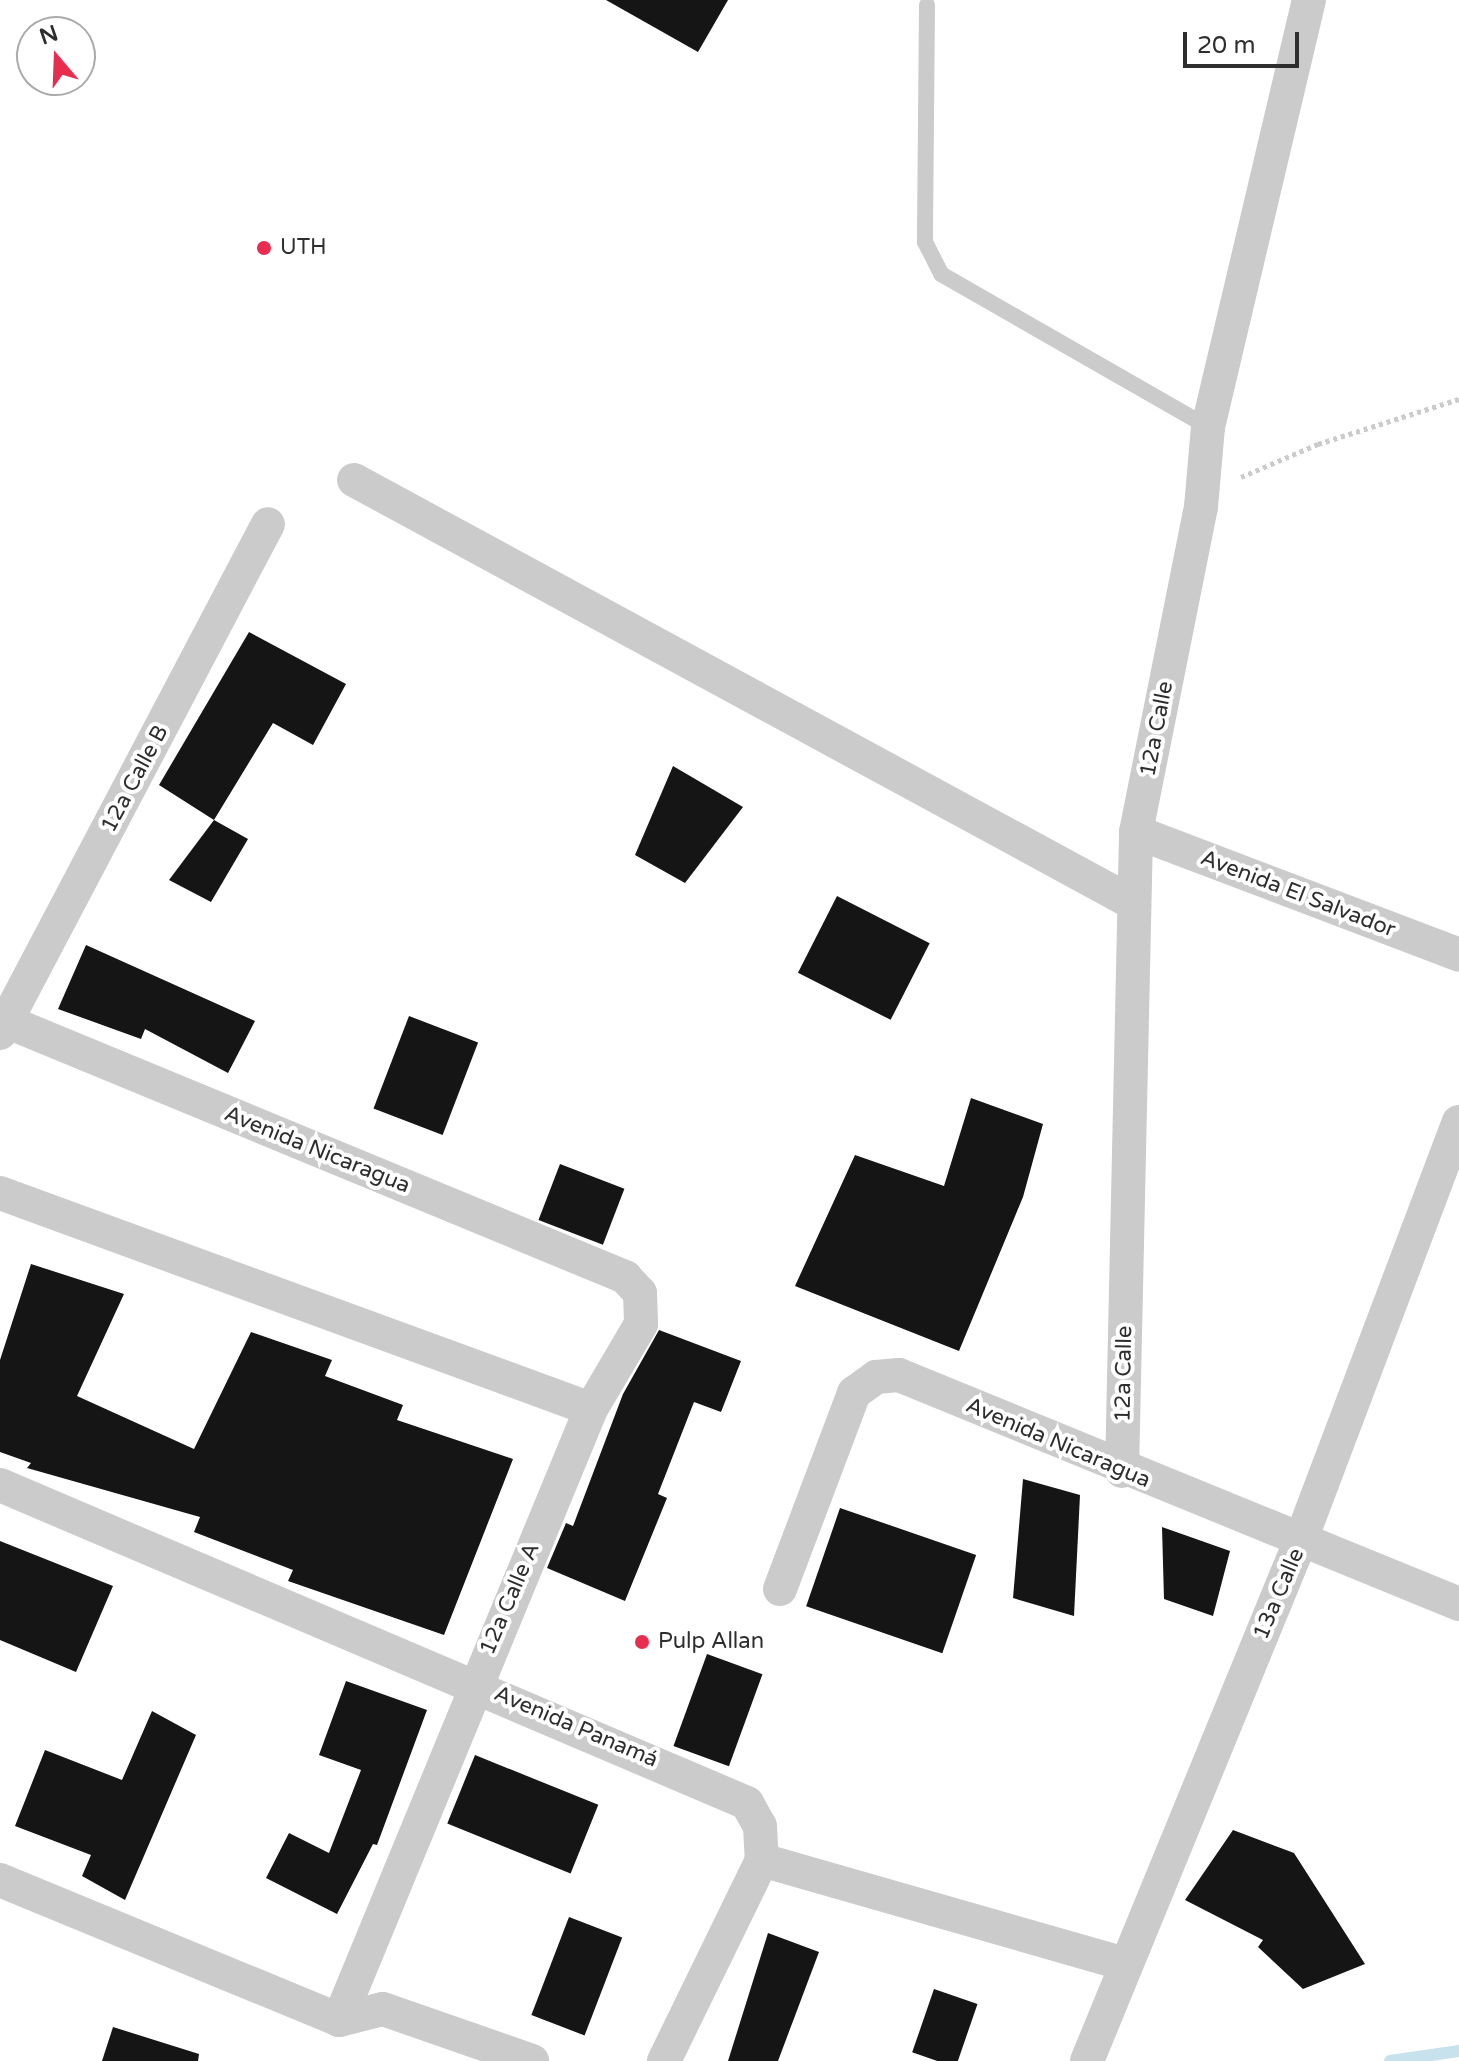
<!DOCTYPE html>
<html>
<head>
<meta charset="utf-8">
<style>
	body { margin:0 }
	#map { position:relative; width:1459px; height:2061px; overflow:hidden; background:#fff; font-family:"Varela Round",sans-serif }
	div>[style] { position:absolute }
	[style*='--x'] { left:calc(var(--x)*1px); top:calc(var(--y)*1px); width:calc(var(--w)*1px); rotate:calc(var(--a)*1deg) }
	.stream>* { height:12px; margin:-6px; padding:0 6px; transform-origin:6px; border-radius:6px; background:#c7e2ec }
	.building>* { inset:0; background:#151515; transform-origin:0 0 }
	.path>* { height:5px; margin-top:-2.5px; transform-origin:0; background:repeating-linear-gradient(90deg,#cbcbcb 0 4px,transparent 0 8px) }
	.lane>* { height:16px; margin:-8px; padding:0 8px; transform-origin:8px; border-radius:8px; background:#cbcbcb }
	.street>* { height:34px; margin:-17px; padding:0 17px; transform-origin:17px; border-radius:17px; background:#cbcbcb }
	.dots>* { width:22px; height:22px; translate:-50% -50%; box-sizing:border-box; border:4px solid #fff; border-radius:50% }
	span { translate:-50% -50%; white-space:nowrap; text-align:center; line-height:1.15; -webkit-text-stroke:8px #fff; paint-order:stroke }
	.poi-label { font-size:22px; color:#2e2e2e }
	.left { translate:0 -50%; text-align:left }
	.street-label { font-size:22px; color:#2e2e2e }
	.north { position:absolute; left:16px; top:16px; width:80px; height:80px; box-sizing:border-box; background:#fff; border:2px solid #ababab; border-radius:50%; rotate:341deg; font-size:22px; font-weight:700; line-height:32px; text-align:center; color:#2e2e2e }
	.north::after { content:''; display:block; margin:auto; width:28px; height:36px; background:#e92d4f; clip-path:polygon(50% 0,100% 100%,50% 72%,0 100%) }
	.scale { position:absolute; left:1183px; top:32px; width:116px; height:36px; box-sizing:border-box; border:4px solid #2e2e2e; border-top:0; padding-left:10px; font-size:24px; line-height:28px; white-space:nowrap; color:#2e2e2e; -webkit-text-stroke:6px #fff; paint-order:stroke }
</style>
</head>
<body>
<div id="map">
	<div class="stream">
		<i style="--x:1390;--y:2061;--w:70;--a:-8.2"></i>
	</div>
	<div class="building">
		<i style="clip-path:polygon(606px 0,728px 0,698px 52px)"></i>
		<i style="clip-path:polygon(249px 632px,346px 684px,313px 745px,273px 723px,214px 820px,159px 785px)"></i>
		<i style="clip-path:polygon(673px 766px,743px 807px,685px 883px,635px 855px)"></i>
		<i style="clip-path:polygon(214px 820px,248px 839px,211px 902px,169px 880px)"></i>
		<i style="left:837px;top:896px;width:104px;height:86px;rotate:27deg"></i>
		<i style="clip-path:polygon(86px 945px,255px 1021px,228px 1073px,145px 1029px,141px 1039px,58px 1009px)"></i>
		<i style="left:409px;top:1016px;width:74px;height:99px;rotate:21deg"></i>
		<i style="clip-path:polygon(971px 1098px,1043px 1124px,1023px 1197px,959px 1351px,795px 1286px,855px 1155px,944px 1186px)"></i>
		<i style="left:560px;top:1164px;width:69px;height:60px;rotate:21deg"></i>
		<i style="clip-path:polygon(31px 1264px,124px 1294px,77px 1396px,194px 1449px,251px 1332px,332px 1360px,325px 1376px,403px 1405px,397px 1420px,513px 1459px,444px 1635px,288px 1581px,293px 1570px,194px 1532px,200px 1517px,27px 1468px,31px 1463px,0 1452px,0 1360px)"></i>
		<i style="clip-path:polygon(659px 1330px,741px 1361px,721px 1412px,694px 1402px,658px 1494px,667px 1498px,625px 1601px,547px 1568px,566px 1523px,573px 1526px,623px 1394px)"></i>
		<i style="clip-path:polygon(1023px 1479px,1080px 1495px,1074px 1616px,1013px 1598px)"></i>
		<i style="left:840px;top:1508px;width:144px;height:104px;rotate:19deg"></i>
		<i style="clip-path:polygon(1162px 1527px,1230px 1551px,1213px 1616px,1164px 1599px)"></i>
		<i style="clip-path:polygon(0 1541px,113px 1586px,76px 1672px,0 1640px)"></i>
		<i style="left:707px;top:1654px;width:59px;height:98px;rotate:20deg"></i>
		<i style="clip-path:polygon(346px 1681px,427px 1710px,377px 1845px,373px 1844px,337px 1914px,266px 1878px,289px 1833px,329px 1853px,361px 1770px,319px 1755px)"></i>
		<i style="clip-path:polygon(152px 1711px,196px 1735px,125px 1900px,82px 1876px,91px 1855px,15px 1826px,45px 1750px,122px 1780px)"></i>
		<i style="left:475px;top:1755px;width:133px;height:74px;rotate:22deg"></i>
		<i style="clip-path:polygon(1233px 1830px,1294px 1853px,1365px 1964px,1303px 1989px,1258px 1947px,1263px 1940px,1185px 1900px)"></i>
		<i style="left:569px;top:1917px;width:57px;height:105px;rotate:21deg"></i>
		<i style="clip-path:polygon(768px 1933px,819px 1952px,778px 2061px,728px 2061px)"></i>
		<i style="left:934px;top:1989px;width:46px;height:67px;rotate:19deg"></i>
		<i style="clip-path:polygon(113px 2027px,199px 2054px,198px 2061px,102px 2061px)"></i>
	</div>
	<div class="path">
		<i style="--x:1241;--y:477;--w:84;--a:-23.2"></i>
		<i style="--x:1318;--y:444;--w:148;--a:-17.7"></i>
	</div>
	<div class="lane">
		<i style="--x:927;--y:5;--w:237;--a:90.5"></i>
		<i style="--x:925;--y:242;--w:36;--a:63"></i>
		<i style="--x:941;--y:274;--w:308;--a:29.8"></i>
	</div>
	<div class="street">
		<i style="--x:354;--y:480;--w:886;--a:28.5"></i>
		<i style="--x:1136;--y:832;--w:346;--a:20.8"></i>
		<i style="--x:8;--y:1022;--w:668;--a:22.45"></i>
		<i style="--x:625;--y:1277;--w:22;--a:47"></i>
		<i style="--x:640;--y:1293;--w:31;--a:88"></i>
		<i style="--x:641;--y:1324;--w:99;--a:120.5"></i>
		<i style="--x:591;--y:1409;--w:661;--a:112.41"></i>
		<i style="--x:0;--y:1033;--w:575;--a:-62.23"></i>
		<i style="--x:0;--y:1193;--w:629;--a:20.08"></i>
		<i style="--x:1122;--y:1471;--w:639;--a:-88.74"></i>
		<i style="--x:1136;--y:832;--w:331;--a:-78.7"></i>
		<i style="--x:1201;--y:507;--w:80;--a:-85"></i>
		<i style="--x:1208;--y:427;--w:439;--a:-76.7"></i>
		<i style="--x:0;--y:1485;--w:812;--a:23.06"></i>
		<i style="--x:747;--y:1803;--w:26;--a:61"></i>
		<i style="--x:760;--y:1826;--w:34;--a:87"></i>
		<i style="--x:762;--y:1860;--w:224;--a:116"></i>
		<i style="--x:780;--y:1589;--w:210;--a:-69.3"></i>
		<i style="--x:854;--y:1393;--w:27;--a:-36"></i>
		<i style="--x:876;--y:1377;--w:23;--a:-5"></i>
		<i style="--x:899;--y:1375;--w:605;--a:22.24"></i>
		<i style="--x:762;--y:1860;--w:377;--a:16"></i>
		<i style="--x:0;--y:1880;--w:367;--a:22.4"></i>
		<i style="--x:339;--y:2020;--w:45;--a:-14"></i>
		<i style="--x:383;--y:2009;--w:158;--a:19.2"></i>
		<i style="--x:1087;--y:2061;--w:561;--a:-67.69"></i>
		<i style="--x:1300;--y:1542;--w:449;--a:-69.3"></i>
	</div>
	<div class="dots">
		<i style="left:264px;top:248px;background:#e92d4f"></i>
		<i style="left:642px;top:1642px;background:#e92d4f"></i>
	</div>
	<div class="poi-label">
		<span class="left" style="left:280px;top:248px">UTH</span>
		<span class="left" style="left:658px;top:1642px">Pulp Allan</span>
	</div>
	<div class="street-label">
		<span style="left:1157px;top:729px;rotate:-79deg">12a Calle</span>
		<span style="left:135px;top:779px;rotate:-62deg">12a Calle B</span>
		<span style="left:1298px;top:894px;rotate:21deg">Avenida El Salvador</span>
		<span style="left:317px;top:1150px;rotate:22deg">Avenida Nicaragua</span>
		<span style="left:1124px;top:1374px;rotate:-89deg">12a Calle</span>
		<span style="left:1058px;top:1443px;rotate:23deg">Avenida Nicaragua</span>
		<span style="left:1279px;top:1594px;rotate:-67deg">13a Calle</span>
		<span style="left:510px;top:1599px;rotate:-67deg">12a Calle A</span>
		<span style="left:576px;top:1727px;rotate:23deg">Avenida Panamá</span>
	</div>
	<div class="north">N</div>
	<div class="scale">20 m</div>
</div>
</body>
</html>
